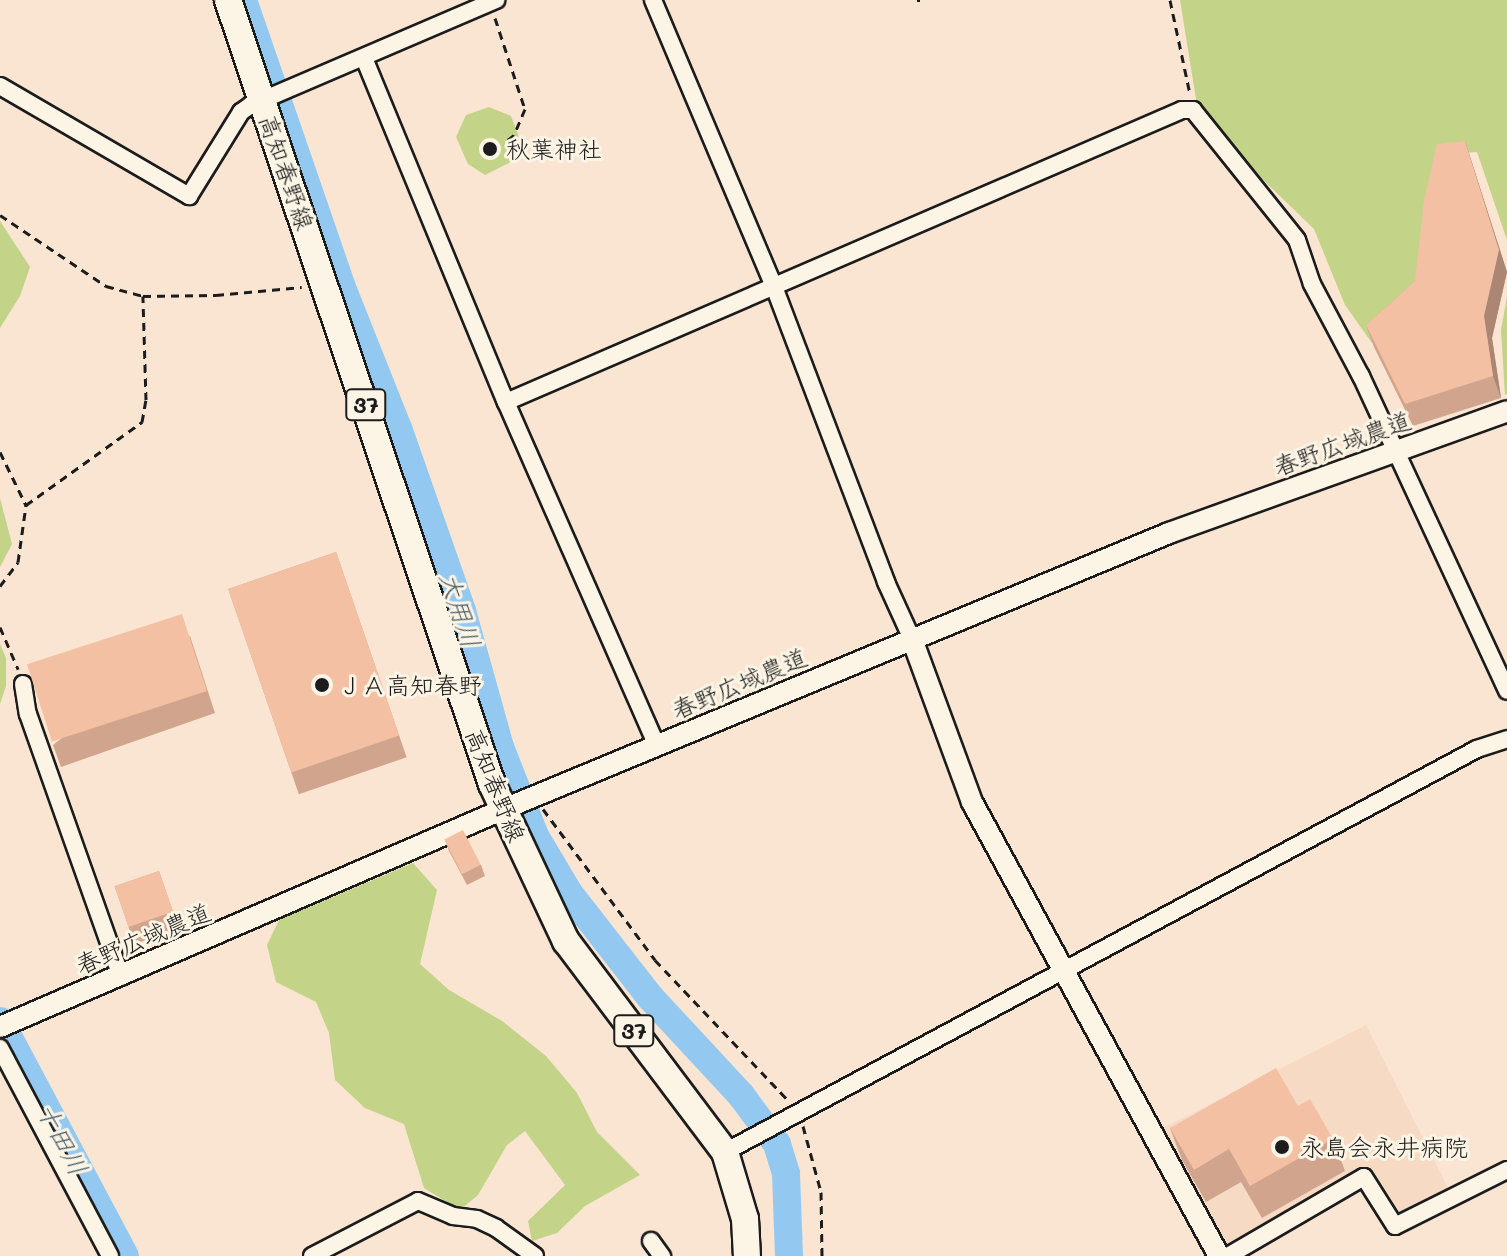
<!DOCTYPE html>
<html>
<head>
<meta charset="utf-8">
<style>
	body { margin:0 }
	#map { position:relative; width:1507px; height:1256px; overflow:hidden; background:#f9e5d2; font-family:Mali,"Klee One",sans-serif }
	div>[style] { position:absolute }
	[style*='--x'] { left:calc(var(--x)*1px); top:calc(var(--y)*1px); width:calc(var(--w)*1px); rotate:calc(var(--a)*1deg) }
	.built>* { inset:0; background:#f7dac4 }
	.green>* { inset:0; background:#c3d387 }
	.river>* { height:28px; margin:-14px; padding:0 14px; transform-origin:14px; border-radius:14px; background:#93c9f1 }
	.path>* { height:3px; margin-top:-1.5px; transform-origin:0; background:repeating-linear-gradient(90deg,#1c1c1c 0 8px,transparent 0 14px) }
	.roads { filter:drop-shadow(2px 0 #1c1c1c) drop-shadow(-2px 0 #1c1c1c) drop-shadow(0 2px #1c1c1c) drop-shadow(0 -2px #1c1c1c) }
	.minor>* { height:16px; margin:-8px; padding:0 8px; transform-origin:8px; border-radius:8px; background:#fcf5e5 }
	.tertiary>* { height:20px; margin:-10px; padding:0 10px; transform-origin:10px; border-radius:10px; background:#fcf5e5 }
	.primary>* { height:26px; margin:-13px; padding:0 13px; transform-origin:13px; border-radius:13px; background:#fcf5e5 }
	.wall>* { inset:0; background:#d1a58d; transform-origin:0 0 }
	.shaded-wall>* { inset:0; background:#aa8673 }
	.building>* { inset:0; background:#f3c0a4; transform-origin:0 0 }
	.dots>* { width:22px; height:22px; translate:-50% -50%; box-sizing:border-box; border:4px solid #fcf5e5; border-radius:50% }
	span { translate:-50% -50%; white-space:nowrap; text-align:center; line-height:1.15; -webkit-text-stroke:6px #fcf5e5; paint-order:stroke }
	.shield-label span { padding:2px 6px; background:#fcf5e5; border:2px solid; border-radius:6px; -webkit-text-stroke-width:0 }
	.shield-label { font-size:22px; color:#1c1c1c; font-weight:700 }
	.poi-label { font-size:24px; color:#1c1c1c }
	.left { translate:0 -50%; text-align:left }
	.street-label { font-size:24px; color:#1c1c1c }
	.water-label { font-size:26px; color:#465967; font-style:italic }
</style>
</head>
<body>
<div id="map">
	<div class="built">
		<i style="clip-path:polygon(1366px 1025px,1449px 1190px,1397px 1219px,1364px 1170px,1227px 1250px,1163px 1128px)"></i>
	</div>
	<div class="green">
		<i style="clip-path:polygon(1180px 0,1507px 0,1507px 240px,1477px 152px,1438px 154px,1418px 298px,1372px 343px,1345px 305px,1314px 229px,1258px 175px,1197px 105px)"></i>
		<i style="clip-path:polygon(489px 107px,511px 116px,523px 148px,509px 163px,485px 175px,468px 164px,456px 137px,466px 115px)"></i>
		<i style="clip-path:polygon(0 221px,30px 267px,20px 296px,0 328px)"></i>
		<i style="clip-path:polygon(1507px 297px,1507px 394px,1505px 395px,1501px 330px)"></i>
		<i style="clip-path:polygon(0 498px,12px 544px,0 567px)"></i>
		<i style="clip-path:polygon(0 644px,6px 658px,6px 686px,0 704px)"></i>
		<i style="clip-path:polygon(413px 863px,437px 890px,420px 964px,449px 990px,502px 1021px,546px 1056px,577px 1093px,597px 1132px,640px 1175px,585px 1206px,557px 1233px,532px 1241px,528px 1221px,565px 1185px,525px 1131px,507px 1145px,478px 1195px,460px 1210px,424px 1188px,404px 1124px,365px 1108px,335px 1080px,329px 1033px,316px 1002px,276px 982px,267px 945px,279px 920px)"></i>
	</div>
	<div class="river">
		<i style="--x:243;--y:0;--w:301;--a:71"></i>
		<i style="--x:341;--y:285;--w:154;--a:68.3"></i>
		<i style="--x:398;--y:428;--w:194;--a:70.7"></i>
		<i style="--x:462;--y:611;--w:141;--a:74.4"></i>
		<i style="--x:500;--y:747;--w:96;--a:68.5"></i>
		<i style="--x:535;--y:836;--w:66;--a:59.2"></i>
		<i style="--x:569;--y:893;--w:132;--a:52.1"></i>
		<i style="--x:650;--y:997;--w:134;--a:47.1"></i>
		<i style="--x:741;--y:1095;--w:61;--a:53.7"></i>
		<i style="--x:777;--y:1144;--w:31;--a:73"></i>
		<i style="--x:786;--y:1174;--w:82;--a:87.9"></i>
		<i style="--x:0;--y:1021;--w:266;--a:62"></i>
	</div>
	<div class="path">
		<i style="--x:917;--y:0;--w:3;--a:0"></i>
		<i style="--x:1170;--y:0;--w:96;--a:78"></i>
		<i style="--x:495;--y:18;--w:96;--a:71.8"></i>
		<i style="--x:525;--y:109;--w:28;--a:113"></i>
		<i style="--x:514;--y:135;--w:14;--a:141"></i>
		<i style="--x:0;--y:215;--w:128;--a:33.8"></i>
		<i style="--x:106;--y:286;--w:38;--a:15"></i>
		<i style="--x:143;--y:296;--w:73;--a:-0.8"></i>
		<i style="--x:216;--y:295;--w:86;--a:-5.3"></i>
		<i style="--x:0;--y:452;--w:59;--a:63.9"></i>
		<i style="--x:0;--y:586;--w:30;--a:-53"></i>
		<i style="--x:18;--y:562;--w:58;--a:-82"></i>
		<i style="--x:26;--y:505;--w:143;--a:-35.6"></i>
		<i style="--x:142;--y:422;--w:22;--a:-80"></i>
		<i style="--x:146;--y:400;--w:104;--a:-91.7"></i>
		<i style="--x:0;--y:627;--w:46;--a:66.8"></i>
		<i style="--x:543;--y:809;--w:188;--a:53.4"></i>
		<i style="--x:655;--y:960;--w:193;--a:46.5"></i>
		<i style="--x:803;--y:1126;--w:68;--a:74.7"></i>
		<i style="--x:821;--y:1192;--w:64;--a:89.1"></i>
	</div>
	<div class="roads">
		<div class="minor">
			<i style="--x:653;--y:0;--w:308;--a:67.1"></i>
			<i style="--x:773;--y:284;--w:319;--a:69.2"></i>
			<i style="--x:886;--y:582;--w:63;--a:65.5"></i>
			<i style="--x:364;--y:58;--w:372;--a:67.6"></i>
			<i style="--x:506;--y:402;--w:376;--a:66.3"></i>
			<i style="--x:0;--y:86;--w:219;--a:30.2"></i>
			<i style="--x:189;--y:196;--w:99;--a:-58.2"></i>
			<i style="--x:241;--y:112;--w:12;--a:-35"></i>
			<i style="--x:251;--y:105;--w:267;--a:-23.2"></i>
			<i style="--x:506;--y:402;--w:736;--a:-23.36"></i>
			<i style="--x:1182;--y:110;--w:11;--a:0"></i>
			<i style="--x:1193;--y:110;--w:166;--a:51.3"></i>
			<i style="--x:1297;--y:240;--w:46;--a:71.2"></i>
			<i style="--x:1312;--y:284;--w:104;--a:62"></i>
			<i style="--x:1361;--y:376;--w:347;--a:65.1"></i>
			<i style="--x:23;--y:684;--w:30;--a:81"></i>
			<i style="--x:28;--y:714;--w:279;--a:70.5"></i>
			<i style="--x:0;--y:1048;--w:235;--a:62.1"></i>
			<i style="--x:725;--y:1152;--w:853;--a:-28.19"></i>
			<i style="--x:1477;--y:749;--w:32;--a:-18"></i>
			<i style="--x:651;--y:1241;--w:19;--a:54"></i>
			<i style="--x:312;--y:1256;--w:119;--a:-27.4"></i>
			<i style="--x:418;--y:1201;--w:38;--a:23"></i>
			<i style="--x:453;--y:1216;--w:24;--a:7"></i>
			<i style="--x:477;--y:1219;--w:21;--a:25"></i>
			<i style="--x:496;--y:1228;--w:48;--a:35.7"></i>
			<i style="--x:1228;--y:1256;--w:157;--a:-30.2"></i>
			<i style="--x:1364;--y:1177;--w:58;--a:57.7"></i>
			<i style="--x:1395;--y:1226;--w:125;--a:-26.6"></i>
		</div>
		<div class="tertiary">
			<i style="--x:912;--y:639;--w:174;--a:69.8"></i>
			<i style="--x:972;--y:802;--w:517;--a:61.45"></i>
			<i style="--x:0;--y:1027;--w:549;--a:-23.39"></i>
			<i style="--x:504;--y:809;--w:720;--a:-22.54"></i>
			<i style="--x:1169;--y:533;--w:359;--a:-19.8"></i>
		</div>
		<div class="primary">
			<i style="--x:228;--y:0;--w:827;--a:71.39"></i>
			<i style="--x:492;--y:784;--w:174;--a:64.8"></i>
			<i style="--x:566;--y:941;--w:264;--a:53"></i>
			<i style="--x:725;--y:1152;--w:70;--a:73.4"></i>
			<i style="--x:745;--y:1219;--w:37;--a:87"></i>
		</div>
	</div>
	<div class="wall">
		<i style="clip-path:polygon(1465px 141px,1507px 272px,1492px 338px,1501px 398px,1413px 426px,1374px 347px,1366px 325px,1415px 281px)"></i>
		<i style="left:336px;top:552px;width:217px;height:114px;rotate:71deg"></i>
		<i style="clip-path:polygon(190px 636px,215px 713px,61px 767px,53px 745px)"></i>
		<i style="clip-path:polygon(445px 840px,481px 865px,485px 876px,467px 885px,449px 851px)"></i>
		<i style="left:159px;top:871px;width:61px;height:47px;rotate:71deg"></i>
		<i style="clip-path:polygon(1298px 1106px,1333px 1139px,1345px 1171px,1262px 1218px,1241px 1182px,1206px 1202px,1182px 1160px,1170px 1128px)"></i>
	</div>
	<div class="shaded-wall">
		<i style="clip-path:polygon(1465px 141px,1507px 272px,1492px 338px,1501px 398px,1493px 376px,1484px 316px)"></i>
	</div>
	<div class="building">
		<i style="clip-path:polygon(1465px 141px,1499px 250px,1484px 316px,1493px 376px,1405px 404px,1366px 325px,1415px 281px,1424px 200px,1437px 144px)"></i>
		<i style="left:336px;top:552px;width:194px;height:114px;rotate:71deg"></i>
		<i style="left:182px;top:614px;width:81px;height:163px;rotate:72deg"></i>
		<i style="left:463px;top:830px;width:39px;height:21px;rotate:63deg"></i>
		<i style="left:159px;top:871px;width:43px;height:47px;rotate:71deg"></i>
		<i style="clip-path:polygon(1276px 1068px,1298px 1106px,1310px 1099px,1333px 1139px,1250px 1186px,1229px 1149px,1194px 1170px,1170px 1128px)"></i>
	</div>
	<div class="dots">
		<i style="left:490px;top:149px;background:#1c1c1c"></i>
		<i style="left:322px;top:685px;background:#1c1c1c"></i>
		<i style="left:1282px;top:1147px;background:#1c1c1c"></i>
	</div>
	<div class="shield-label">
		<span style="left:366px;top:405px">37</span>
		<span style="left:634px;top:1031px">37</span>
	</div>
	<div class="poi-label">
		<span class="left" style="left:506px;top:149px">秋葉神社</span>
		<span class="left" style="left:338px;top:685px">ＪＡ高知春野</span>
		<span class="left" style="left:1300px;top:1147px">永島会永井病院</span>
	</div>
	<div class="street-label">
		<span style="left:287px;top:172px;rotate:71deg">高知春野線</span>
		<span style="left:1342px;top:443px;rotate:-20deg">春野広域農道</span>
		<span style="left:739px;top:683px;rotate:-23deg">春野広域農道</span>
		<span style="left:496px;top:785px;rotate:68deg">高知春野線</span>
		<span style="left:143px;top:938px;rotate:-23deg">春野広域農道</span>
	</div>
	<div class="water-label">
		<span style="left:460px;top:610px;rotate:72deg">大用川</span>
		<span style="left:62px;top:1139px;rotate:62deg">十田川</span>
	</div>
</div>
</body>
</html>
